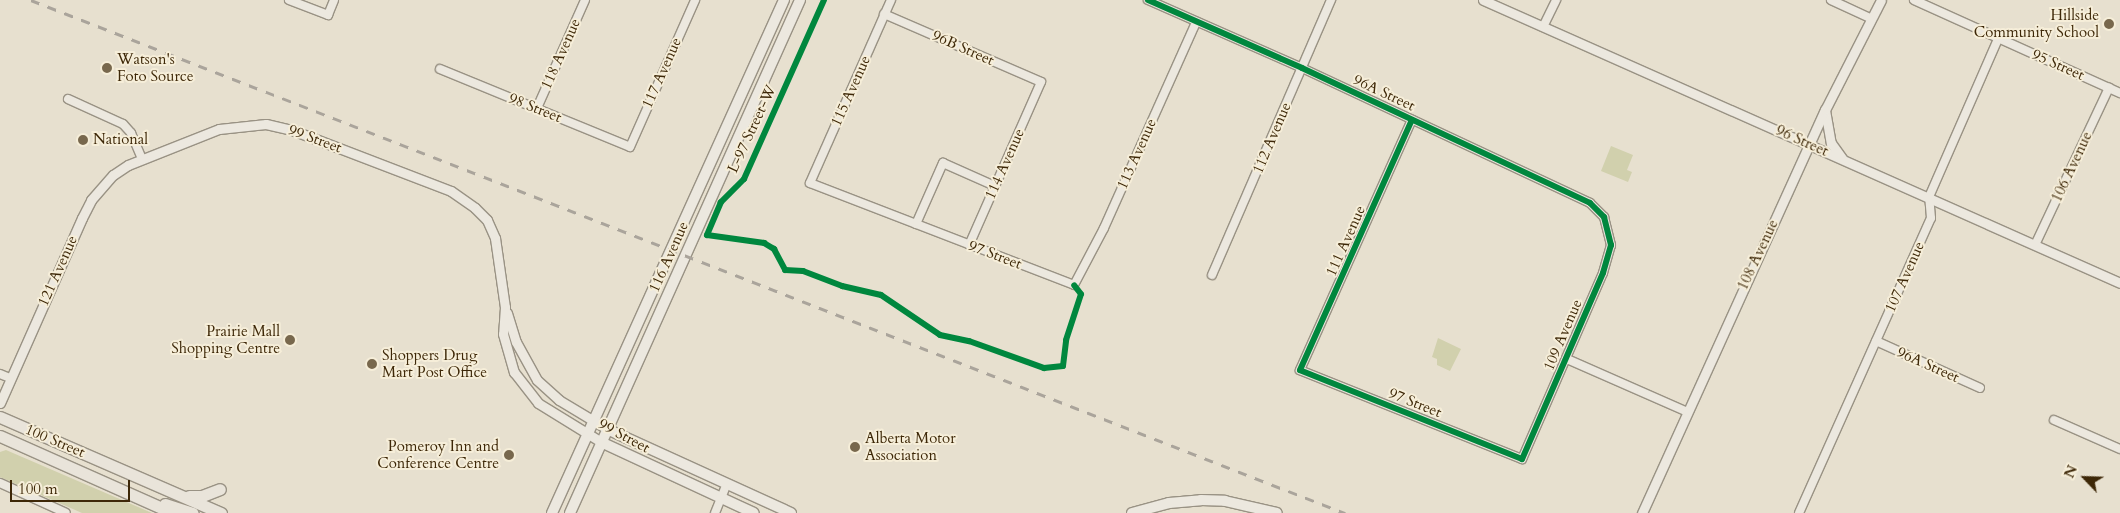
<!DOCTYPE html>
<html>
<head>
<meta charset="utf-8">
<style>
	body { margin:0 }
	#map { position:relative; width:2120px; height:513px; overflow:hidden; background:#e7e0cf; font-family:Cardo,serif }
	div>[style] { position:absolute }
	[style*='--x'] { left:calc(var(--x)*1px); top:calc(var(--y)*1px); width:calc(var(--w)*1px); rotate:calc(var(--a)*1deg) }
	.green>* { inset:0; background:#d1d0ad }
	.roads { filter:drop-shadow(1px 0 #999284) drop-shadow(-1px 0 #999284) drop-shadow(0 1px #999284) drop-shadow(0 -1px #999284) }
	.minor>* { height:8px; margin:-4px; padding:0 4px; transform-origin:4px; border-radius:4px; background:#ece8df }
	.tertiary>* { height:9px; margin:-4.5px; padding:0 4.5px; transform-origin:4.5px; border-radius:4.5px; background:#ece8df }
	.secondary>* { height:10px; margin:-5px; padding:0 5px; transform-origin:5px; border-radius:5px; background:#ece8df }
	.primary>* { height:11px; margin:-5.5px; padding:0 5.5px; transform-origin:5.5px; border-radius:5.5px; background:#e9e4da }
	.rail>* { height:2.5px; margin-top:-1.25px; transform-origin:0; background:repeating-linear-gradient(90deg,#aaa49b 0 9px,transparent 0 18px) }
	.cycleway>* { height:6px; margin:-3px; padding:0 3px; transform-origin:3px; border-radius:3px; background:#00873e }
	.dots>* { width:14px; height:14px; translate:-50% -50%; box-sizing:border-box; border:2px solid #f6eed9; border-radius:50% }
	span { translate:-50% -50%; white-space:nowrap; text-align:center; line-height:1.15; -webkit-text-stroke:4px #f6eed9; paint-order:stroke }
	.poi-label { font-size:15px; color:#3d2707 }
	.right { translate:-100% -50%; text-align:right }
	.left { translate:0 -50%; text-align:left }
	.street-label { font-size:15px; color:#3d2707 }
	.north { position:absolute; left:2060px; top:453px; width:50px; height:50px; -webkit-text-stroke:4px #f6eed9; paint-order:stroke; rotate:294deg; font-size:14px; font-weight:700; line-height:20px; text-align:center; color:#3d2707 }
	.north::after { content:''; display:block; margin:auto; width:18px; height:22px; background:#3d2707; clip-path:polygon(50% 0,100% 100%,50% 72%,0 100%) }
	.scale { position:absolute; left:10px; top:480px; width:120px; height:22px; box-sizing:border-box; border:2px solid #3d2707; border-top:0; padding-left:6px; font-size:15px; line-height:18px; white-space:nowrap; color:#3d2707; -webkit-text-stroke:4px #f6eed9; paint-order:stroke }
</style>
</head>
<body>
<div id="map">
	<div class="green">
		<i style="clip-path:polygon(1611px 146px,1633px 155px,1627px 170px,1632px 172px,1628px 182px,1601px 171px)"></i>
		<i style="clip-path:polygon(1438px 338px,1461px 349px,1450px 371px,1437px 365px,1437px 359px,1432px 357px)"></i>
		<i style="clip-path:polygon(6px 450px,152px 513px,82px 513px,0 477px,0 452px)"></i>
	</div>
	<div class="roads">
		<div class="minor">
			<i style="--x:289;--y:0;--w:42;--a:21"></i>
			<i style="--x:328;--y:15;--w:16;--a:-68"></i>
			<i style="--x:891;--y:0;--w:200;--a:113.9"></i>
			<i style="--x:810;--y:183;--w:283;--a:21.1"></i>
			<i style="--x:1074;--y:285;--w:64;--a:-62.2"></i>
			<i style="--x:1104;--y:228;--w:226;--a:-65.9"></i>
			<i style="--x:1148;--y:0;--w:168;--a:23.8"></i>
			<i style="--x:1302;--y:68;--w:318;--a:25.1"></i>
			<i style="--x:1590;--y:203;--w:20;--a:45"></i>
			<i style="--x:1604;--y:217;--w:29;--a:76"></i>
			<i style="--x:1611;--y:245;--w:29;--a:106"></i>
			<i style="--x:1603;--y:273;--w:203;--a:113.5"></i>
			<i style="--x:1522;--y:459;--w:239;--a:-158.2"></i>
			<i style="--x:1300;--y:370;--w:274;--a:-65.9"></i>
			<i style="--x:1831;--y:0;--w:45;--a:24.9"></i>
			<i style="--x:1914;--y:0;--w:226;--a:24.3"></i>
			<i style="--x:884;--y:14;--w:171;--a:23.4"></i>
			<i style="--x:1041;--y:82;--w:178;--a:113.8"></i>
			<i style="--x:1543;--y:27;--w:30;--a:-64"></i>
			<i style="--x:440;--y:69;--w:205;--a:22.3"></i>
			<i style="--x:630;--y:147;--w:161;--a:-66.1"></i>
			<i style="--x:68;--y:99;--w:60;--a:24.4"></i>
			<i style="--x:123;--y:124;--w:12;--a:48"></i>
			<i style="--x:131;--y:133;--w:28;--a:67"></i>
			<i style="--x:537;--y:108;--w:118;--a:-66"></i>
			<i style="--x:916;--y:224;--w:67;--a:-66.1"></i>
			<i style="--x:943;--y:163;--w:57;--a:23.9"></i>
			<i style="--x:2035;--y:245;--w:174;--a:-64.8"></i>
			<i style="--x:1212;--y:275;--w:300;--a:-66.6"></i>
			<i style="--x:1876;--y:341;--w:114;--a:24.3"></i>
			<i style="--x:1567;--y:359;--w:132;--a:23.7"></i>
			<i style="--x:0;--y:374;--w:11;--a:22"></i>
			<i style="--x:2054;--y:420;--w:72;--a:23.7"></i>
			<i style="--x:0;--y:483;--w:72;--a:24.4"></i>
			<i style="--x:715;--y:513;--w:31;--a:-68"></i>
			<i style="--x:1799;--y:513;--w:323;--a:-65.9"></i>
			<i style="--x:1931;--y:218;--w:21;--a:-95"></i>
			<i style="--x:1929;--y:197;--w:172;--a:-66.4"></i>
		</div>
		<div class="tertiary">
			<i style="--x:1483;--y:0;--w:697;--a:23.95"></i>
			<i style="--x:1825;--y:110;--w:34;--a:80"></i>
			<i style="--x:1831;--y:143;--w:19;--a:54"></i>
			<i style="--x:507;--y:313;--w:30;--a:73"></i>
			<i style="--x:516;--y:342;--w:43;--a:61.1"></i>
			<i style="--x:537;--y:380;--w:30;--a:42"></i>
			<i style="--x:559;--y:400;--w:58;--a:31"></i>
			<i style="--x:0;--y:403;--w:202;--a:-66.1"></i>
			<i style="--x:82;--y:218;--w:20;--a:-63"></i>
			<i style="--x:91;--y:200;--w:33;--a:-49"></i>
			<i style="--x:113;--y:175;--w:18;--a:-34"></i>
			<i style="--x:128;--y:165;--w:98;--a:-21.6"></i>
			<i style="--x:219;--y:129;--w:47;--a:-6.1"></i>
			<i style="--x:266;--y:124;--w:27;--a:13"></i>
			<i style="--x:292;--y:130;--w:170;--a:21"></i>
			<i style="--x:451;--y:191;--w:29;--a:35"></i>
			<i style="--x:475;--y:208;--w:17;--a:45"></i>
			<i style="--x:487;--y:220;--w:20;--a:66"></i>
			<i style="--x:495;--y:238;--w:70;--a:81.8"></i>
			<i style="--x:505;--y:307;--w:27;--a:94"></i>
			<i style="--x:503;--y:334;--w:40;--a:74"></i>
			<i style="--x:514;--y:372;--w:39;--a:52"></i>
			<i style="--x:538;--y:403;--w:76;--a:31.6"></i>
			<i style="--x:1642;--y:513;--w:443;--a:-65.6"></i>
			<i style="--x:1825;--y:110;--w:123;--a:-63"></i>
		</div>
		<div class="secondary">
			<i style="--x:609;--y:430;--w:200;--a:24.5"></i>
			<i style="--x:603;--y:443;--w:166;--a:24.9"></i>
			<i style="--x:552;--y:513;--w:563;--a:-65.67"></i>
			<i style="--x:570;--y:513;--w:562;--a:-65.85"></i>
			<i style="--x:1132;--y:513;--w:38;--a:-15"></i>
			<i style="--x:1169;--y:503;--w:32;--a:-5"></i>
			<i style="--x:1201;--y:500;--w:24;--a:2"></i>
			<i style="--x:1225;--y:501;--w:53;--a:13"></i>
		</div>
		<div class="primary">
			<i style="--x:0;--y:417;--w:241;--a:23.5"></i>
			<i style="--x:0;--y:436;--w:189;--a:24"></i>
			<i style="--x:189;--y:496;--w:13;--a:0"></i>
			<i style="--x:202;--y:496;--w:19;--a:-21"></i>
			<i style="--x:165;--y:504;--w:29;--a:18"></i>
		</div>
	</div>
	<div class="rail">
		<i style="--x:31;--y:0;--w:1411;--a:21.33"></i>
	</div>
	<div class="cycleway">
		<i style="--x:824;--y:0;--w:196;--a:114.1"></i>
		<i style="--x:744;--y:179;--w:33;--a:135"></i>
		<i style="--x:721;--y:202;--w:36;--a:113"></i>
		<i style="--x:707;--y:235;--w:58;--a:8"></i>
		<i style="--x:764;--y:243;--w:12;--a:31"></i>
		<i style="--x:774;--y:249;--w:24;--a:62"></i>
		<i style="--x:785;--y:270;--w:18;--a:3"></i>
		<i style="--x:803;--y:271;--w:42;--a:21"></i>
		<i style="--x:842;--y:286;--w:40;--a:13"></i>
		<i style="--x:881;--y:295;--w:71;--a:34.1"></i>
		<i style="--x:940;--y:335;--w:30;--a:12"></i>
		<i style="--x:969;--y:341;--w:80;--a:19.8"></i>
		<i style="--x:1044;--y:368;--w:19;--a:-6"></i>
		<i style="--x:1063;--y:366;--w:26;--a:-83"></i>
		<i style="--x:1066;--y:340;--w:48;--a:-71.9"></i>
		<i style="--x:1081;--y:294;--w:11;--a:-128"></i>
		<i style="--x:1148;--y:0;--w:168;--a:23.8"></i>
		<i style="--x:1302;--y:68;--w:318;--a:25.1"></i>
		<i style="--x:1590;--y:203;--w:20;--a:45"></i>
		<i style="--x:1604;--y:217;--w:29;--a:76"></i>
		<i style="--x:1611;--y:245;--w:29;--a:106"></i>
		<i style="--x:1603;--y:273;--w:203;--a:113.5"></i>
		<i style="--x:1522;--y:459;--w:239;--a:-158.2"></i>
		<i style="--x:1300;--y:370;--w:274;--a:-65.9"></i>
	</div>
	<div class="dots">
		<i style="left:2109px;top:24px;background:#78684d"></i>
		<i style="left:107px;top:68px;background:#78684d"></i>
		<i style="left:83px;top:140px;background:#78684d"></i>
		<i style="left:290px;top:340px;background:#78684d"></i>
		<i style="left:372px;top:364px;background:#78684d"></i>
		<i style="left:855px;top:447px;background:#78684d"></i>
		<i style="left:509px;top:455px;background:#78684d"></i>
	</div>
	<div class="poi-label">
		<span class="right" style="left:2099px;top:24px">Hillside<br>Community School</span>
		<span class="left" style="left:117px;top:68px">Watson's<br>Foto Source</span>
		<span class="left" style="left:93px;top:140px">National</span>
		<span class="right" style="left:280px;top:340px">Prairie Mall<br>Shopping Centre</span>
		<span class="left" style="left:382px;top:364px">Shoppers Drug<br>Mart Post Office</span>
		<span class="left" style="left:865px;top:447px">Alberta Motor<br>Association</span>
		<span class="right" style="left:499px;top:455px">Pomeroy Inn and<br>Conference Centre</span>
	</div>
	<div class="street-label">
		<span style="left:963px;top:48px;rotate:24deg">96B Street</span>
		<span style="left:561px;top:54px;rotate:-66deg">118 Avenue</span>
		<span style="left:2058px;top:65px;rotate:24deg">95 Street</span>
		<span style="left:662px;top:73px;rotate:-66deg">117 Avenue</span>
		<span style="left:851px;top:91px;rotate:-66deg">115 Avenue</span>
		<span style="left:1384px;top:93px;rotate:25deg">96A Street</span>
		<span style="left:535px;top:108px;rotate:22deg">98 Street</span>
		<span style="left:752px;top:129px;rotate:-65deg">L-97 Street-W</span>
		<span style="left:1272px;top:138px;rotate:-67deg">112 Avenue</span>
		<span style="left:315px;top:139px;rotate:20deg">99 Street</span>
		<span style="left:1802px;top:141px;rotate:24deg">96 Street</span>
		<span style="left:1137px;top:154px;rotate:-66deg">113 Avenue</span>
		<span style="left:1005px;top:164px;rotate:-66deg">114 Avenue</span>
		<span style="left:2072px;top:167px;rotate:-65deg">106 Avenue</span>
		<span style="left:1346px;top:241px;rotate:-66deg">111 Avenue</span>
		<span style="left:995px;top:255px;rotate:21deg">97 Street</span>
		<span style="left:1758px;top:255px;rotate:-65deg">108 Avenue</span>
		<span style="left:669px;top:257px;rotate:-66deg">116 Avenue</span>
		<span style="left:58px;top:271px;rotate:-66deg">121 Avenue</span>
		<span style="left:1905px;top:277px;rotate:-66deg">107 Avenue</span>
		<span style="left:1563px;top:335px;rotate:-67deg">109 Avenue</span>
		<span style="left:1928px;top:365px;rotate:24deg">96A Street</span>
		<span style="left:1415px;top:403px;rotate:22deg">97 Street</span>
		<span style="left:624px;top:436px;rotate:28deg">99 Street</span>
		<span style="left:55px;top:441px;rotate:23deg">100 Street</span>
	</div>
	<div class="north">N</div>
	<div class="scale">100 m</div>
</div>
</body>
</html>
